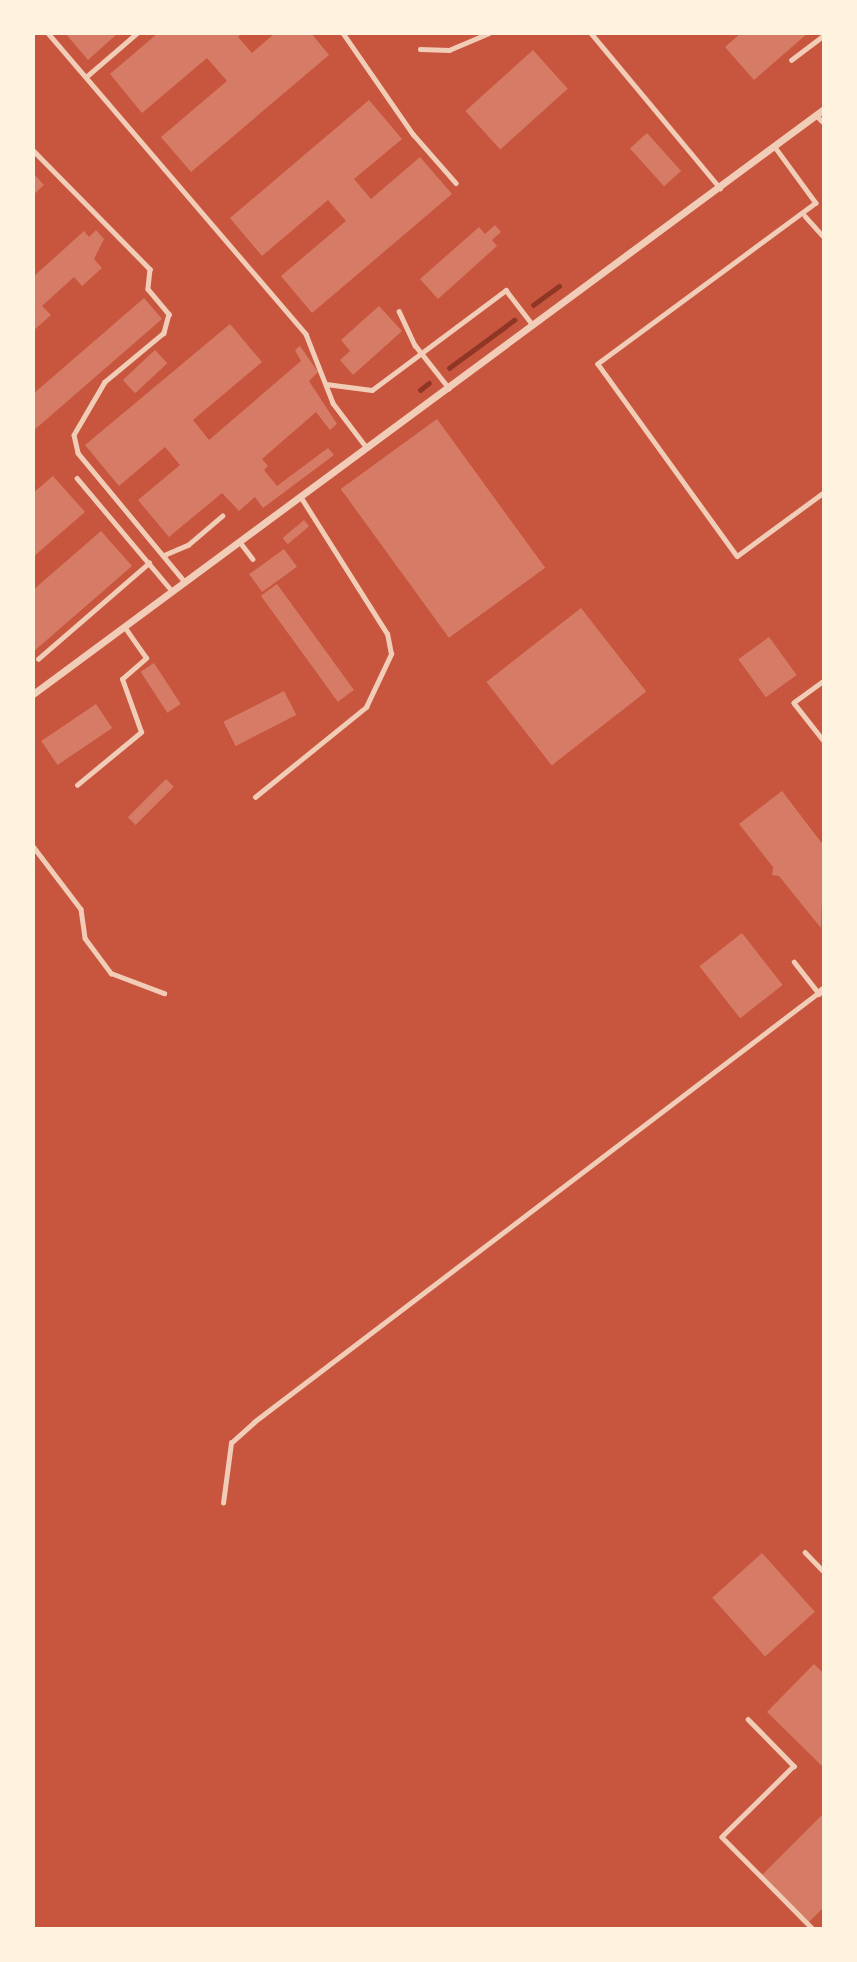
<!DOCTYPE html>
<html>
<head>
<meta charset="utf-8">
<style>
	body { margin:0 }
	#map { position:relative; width:857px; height:1962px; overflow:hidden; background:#c8553d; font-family:"Golos Text",sans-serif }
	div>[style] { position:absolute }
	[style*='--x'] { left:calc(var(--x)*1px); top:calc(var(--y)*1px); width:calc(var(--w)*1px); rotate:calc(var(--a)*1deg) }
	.stream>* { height:4.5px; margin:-2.25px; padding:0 2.25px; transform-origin:2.25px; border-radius:2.25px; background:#8f3625 }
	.building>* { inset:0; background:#d67c66; transform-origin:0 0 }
	.service>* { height:4.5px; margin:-2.25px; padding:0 2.25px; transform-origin:2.25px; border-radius:2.25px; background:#f1ccb7 }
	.minor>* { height:7px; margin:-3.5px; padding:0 3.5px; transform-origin:3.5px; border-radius:3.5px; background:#f1ccb7 }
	span { translate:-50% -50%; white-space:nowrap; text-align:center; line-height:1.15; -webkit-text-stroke:5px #fff3e0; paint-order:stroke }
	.frame { position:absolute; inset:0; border:35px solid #fff3e0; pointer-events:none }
</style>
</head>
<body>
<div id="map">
	<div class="stream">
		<i style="--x:533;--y:305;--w:32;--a:-36"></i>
		<i style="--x:449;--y:368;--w:81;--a:-36.4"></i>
		<i style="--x:420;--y:390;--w:11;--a:-38"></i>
	</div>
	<div class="building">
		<i style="clip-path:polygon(65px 33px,118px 33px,88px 60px)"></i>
		<i style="clip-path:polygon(158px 33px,243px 33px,238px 37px,252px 53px,275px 33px,311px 33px,329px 55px,191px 172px,161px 137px,227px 81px,207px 58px,142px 113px,110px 74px)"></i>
		<i style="clip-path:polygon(741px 33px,808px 33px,754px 80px,725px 47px)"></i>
		<i style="left:533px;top:50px;width:52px;height:91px;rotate:48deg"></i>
		<i style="clip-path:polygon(369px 100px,402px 139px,354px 179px,371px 199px,420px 157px,452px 194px,312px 313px,281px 276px,346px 221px,328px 200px,262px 256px,230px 218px)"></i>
		<i style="left:647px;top:133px;width:51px;height:23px;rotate:48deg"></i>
		<i style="clip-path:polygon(33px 173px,44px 185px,33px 195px)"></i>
		<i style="clip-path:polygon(495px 225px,501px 232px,492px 240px,497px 246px,438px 299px,420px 279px,479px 227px,485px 234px)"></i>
		<i style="clip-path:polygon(96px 230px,104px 239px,94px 259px,102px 268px,82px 286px,74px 277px,42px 306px,51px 315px,33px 331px,33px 277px,84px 231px,89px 237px)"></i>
		<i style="clip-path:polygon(144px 298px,162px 319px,33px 431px,33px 394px)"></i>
		<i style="clip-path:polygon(379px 306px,402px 331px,353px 375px,340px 360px,350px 351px,341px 340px)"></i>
		<i style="clip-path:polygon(230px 324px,262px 362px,193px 420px,209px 440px,301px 361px,295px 350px,300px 346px,318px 372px,309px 381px,337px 424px,330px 430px,316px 412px,262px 459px,268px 466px,264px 470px,277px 486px,328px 448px,334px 455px,263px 508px,255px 497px,239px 511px,222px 493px,169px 537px,138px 500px,180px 465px,165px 447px,119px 486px,85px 445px)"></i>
		<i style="left:155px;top:350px;width:18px;height:44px;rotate:47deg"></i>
		<i style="left:437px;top:419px;width:184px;height:119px;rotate:54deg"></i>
		<i style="clip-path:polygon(53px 476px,85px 512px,33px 557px,33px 493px)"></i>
		<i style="left:304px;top:520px;width:8px;height:28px;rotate:50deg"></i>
		<i style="clip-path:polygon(101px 531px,132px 566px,33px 652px,33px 590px)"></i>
		<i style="left:284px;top:549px;width:22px;height:43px;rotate:54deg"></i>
		<i style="left:277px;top:584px;width:131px;height:20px;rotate:54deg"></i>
		<i style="left:581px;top:608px;width:106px;height:120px;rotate:52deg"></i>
		<i style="left:769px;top:637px;width:47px;height:38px;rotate:54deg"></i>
		<i style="left:154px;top:663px;width:49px;height:16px;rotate:57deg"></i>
		<i style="left:284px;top:691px;width:27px;height:68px;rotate:63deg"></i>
		<i style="left:96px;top:704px;width:29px;height:66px;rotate:56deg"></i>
		<i style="left:166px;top:779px;width:11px;height:54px;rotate:45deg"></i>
		<i style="clip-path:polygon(782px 791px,824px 846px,821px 928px,779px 876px,772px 875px,773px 867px,739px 824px)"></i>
		<i style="left:742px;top:933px;width:66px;height:54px;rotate:52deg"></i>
		<i style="left:762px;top:1553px;width:79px;height:67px;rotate:48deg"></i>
		<i style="clip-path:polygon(814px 1664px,824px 1674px,824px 1768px,767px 1712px)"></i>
		<i style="clip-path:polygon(824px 1813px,824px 1907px,809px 1922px,762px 1875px)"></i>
	</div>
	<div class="service">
		<i style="--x:48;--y:33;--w:396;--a:49.4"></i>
		<i style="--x:306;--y:334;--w:74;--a:68.6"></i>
		<i style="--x:333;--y:403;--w:56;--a:52.9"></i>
		<i style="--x:343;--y:33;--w:123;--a:55.3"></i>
		<i style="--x:413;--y:134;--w:65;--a:48.7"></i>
		<i style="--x:591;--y:33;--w:202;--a:50.2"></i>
		<i style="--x:420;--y:49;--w:29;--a:2"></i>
		<i style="--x:449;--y:50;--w:43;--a:-23"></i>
		<i style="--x:791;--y:60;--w:41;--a:-37.1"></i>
		<i style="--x:86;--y:77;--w:67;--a:-40.8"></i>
		<i style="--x:816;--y:115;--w:11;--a:45"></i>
		<i style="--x:775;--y:147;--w:69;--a:53.8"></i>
		<i style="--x:816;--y:203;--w:271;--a:143.6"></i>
		<i style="--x:598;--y:364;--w:237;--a:54.1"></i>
		<i style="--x:737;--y:556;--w:108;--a:-36.3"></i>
		<i style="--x:33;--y:150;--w:167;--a:45.5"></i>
		<i style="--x:150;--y:269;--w:20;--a:96"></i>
		<i style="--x:148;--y:289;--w:33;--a:50"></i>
		<i style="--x:169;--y:314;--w:20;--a:105"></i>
		<i style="--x:164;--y:333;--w:77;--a:140.3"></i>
		<i style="--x:105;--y:382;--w:61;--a:120.3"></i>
		<i style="--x:74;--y:435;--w:18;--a:77"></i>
		<i style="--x:78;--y:453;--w:168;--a:50.3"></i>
		<i style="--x:805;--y:216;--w:28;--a:48"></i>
		<i style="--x:399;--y:311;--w:38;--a:65"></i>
		<i style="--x:415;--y:345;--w:55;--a:51.7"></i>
		<i style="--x:326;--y:384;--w:46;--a:7.4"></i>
		<i style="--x:372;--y:390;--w:167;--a:-36.7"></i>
		<i style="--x:506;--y:290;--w:44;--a:52.4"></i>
		<i style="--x:77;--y:478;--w:148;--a:49.9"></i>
		<i style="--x:240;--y:542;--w:21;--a:53"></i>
		<i style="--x:164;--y:555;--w:26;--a:-23"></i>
		<i style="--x:188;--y:545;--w:45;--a:-40.5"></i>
		<i style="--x:38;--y:659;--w:147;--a:-40.9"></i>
		<i style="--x:824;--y:681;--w:37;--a:144"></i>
		<i style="--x:794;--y:703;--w:48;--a:51.7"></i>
		<i style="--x:77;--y:785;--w:83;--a:-39.6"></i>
		<i style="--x:141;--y:732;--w:56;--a:-109.7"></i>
		<i style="--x:122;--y:679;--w:32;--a:-41"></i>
		<i style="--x:146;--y:658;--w:38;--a:-125"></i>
		<i style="--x:255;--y:797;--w:143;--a:-39"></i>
		<i style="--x:366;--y:707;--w:59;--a:-64.7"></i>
		<i style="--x:391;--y:654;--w:20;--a:-101"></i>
		<i style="--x:387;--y:634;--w:161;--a:-122.3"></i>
		<i style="--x:33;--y:846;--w:79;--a:52.7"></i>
		<i style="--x:81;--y:909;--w:29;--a:82"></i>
		<i style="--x:85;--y:938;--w:44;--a:53.4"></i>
		<i style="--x:111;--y:973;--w:57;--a:20.7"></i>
		<i style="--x:223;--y:1503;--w:61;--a:-82.4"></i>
		<i style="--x:231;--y:1443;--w:31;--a:-42"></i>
		<i style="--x:254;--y:1422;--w:709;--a:-37.26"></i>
		<i style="--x:818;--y:993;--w:39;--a:-128"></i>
		<i style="--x:805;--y:1552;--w:28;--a:46"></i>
		<i style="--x:748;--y:1719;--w:66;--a:45.6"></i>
		<i style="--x:794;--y:1766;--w:101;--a:135.4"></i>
		<i style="--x:722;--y:1837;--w:129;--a:45.3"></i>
	</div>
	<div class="minor">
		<i style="--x:33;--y:694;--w:984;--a:-36.49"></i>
		<i style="--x:818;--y:993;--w:8;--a:-40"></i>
	</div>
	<div class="frame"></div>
</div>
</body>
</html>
